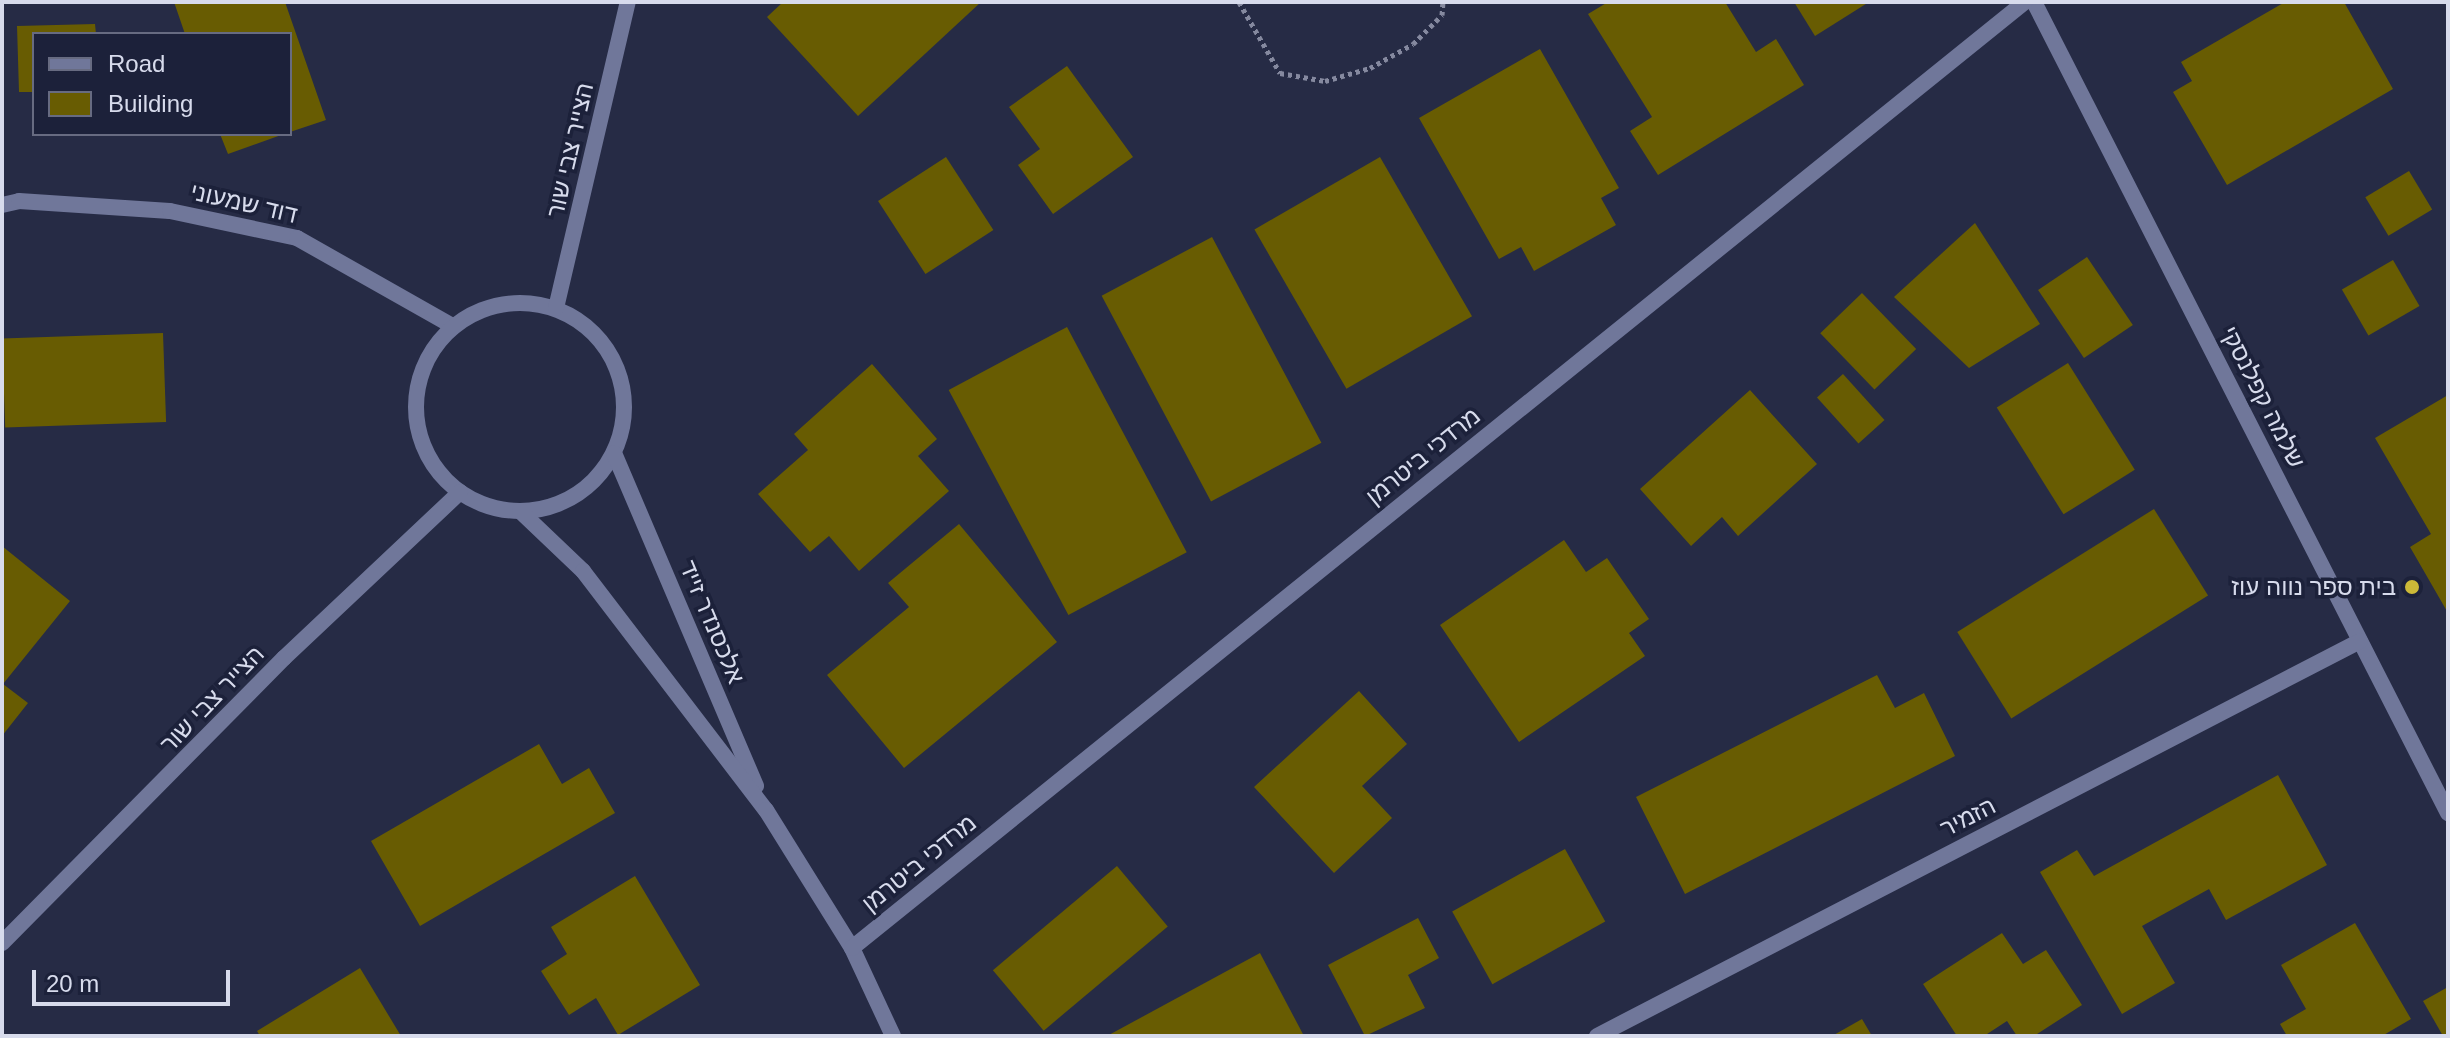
<!DOCTYPE html>
<html>
<head>
<meta charset="utf-8">
<style>
	body { margin:0 }
	#map { position:relative; width:2450px; height:1038px; overflow:hidden; background:#262b45; font-family:Arial,Heebo,sans-serif }
	div>[style] { position:absolute }
	[style*='--x'] { left:calc(var(--x)*1px); top:calc(var(--y)*1px); width:calc(var(--w)*1px); rotate:calc(var(--a)*1deg) }
	.building>* { inset:0; background:#685c02; transform-origin:0 0 }
	.path>* { height:5px; margin-top:-2.5px; transform-origin:0; background:repeating-linear-gradient(90deg,#85899f 0 4px,transparent 0 8px) }
	.minor>* { height:16px; margin:-8px; padding:0 8px; transform-origin:8px; border-radius:8px; background:#70779a }
	.tertiary>* { height:16px; margin:-8px; padding:0 8px; transform-origin:8px; border-radius:8px; background:#70779a }
	.tertiary>.ring { margin:-8px; padding:0; box-sizing:content-box; background:none; border:16px solid #70779a; border-radius:50% }
	.dots>* { width:22px; height:22px; translate:-50% -50%; box-sizing:border-box; border:4px solid #1c213a; border-radius:50% }
	span { translate:-50% -50%; white-space:nowrap; text-align:center; line-height:1.15; -webkit-text-stroke:7px #1c213a; paint-order:stroke }
	.street-label { font-size:24px; color:#d7dbec }
	.poi-label { font-size:24px; color:#d7dbec }
	.right { translate:-100% -50%; text-align:right }
	.frame { position:absolute; inset:0; border:4px solid #d7dbec; pointer-events:none }
	.legend { position:absolute; left:32px; top:32px; width:260px; height:104px; box-sizing:border-box; background:#1c213a; border:2px solid #676b81; margin:0; padding:10px 14px; list-style:none; font-size:24px; color:#d7dbec }
	.legend li { display:flex; align-items:center; gap:16px; height:40px }
	.legend b { width:40px; border:2px solid #676b81 }
	.scale { position:absolute; left:32px; top:970px; width:198px; height:36px; box-sizing:border-box; border:4px solid #d7dbec; border-top:0; padding-left:10px; font-size:24px; line-height:28px; white-space:nowrap; color:#d7dbec; -webkit-text-stroke:6px #1c213a; paint-order:stroke }
</style>
</head>
<body>
<div id="map">
	<div class="building">
		<i style="clip-path:polygon(174px 2px,285px 2px,326px 120px,290px 132px,290px 34px,185px 34px)"></i>
		<i style="clip-path:polygon(783px 2px,981px 2px,858px 116px,767px 17px)"></i>
		<i style="clip-path:polygon(1608px 2px,1725px 2px,1756px 52px,1776px 39px,1804px 85px,1658px 175px,1630px 131px,1652px 117px,1588px 14px)"></i>
		<i style="clip-path:polygon(1794px 2px,1869px 2px,1815px 36px)"></i>
		<i style="clip-path:polygon(2285px 2px,2344px 2px,2393px 89px,2227px 185px,2173px 92px,2192px 81px,2181px 62px)"></i>
		<i style="clip-path:polygon(95px 24px,96px 34px,34px 34px,34px 92px,19px 92px,17px 26px)"></i>
		<i style="clip-path:polygon(1540px 49px,1619px 188px,1601px 198px,1616px 225px,1534px 271px,1521px 247px,1499px 259px,1419px 118px)"></i>
		<i style="clip-path:polygon(1067px 66px,1133px 157px,1053px 214px,1018px 165px,1040px 149px,1009px 107px)"></i>
		<i style="clip-path:polygon(220px 134px,284px 134px,228px 154px)"></i>
		<i style="left:946px;top:157px;width:87px;height:81px;rotate:57deg"></i>
		<i style="left:1380px;top:157px;width:184px;height:145px;rotate:60deg"></i>
		<i style="left:2409px;top:171px;width:45px;height:51px;rotate:59deg"></i>
		<i style="clip-path:polygon(1975px 223px,2040px 324px,1969px 368px,1894px 297px)"></i>
		<i style="left:1212px;top:237px;width:233px;height:125px;rotate:62deg"></i>
		<i style="left:2087px;top:257px;width:82px;height:59px;rotate:56deg"></i>
		<i style="left:2393px;top:260px;width:53px;height:59px;rotate:60deg"></i>
		<i style="left:1862px;top:293px;width:78px;height:58px;rotate:46deg"></i>
		<i style="left:1067px;top:327px;width:255px;height:134px;rotate:62deg"></i>
		<i style="left:163px;top:333px;width:89px;height:161px;rotate:88deg"></i>
		<i style="left:2068px;top:363px;width:126px;height:84px;rotate:58deg"></i>
		<i style="clip-path:polygon(872px 364px,937px 439px,918px 456px,949px 491px,859px 571px,829px 536px,810px 552px,758px 494px,808px 450px,794px 434px)"></i>
		<i style="left:1843px;top:374px;width:62px;height:35px;rotate:48deg"></i>
		<i style="clip-path:polygon(1750px 390px,1817px 464px,1738px 536px,1722px 517px,1691px 546px,1640px 489px)"></i>
		<i style="clip-path:polygon(2448px 395px,2448px 613px,2410px 547px,2431px 534px,2375px 438px)"></i>
		<i style="left:2154px;top:509px;width:102px;height:232px;rotate:58deg"></i>
		<i style="clip-path:polygon(959px 524px,1057px 642px,904px 768px,827px 675px,909px 607px,888px 583px)"></i>
		<i style="clip-path:polygon(1564px 540px,1586px 572px,1607px 558px,1649px 619px,1629px 633px,1645px 656px,1519px 742px,1440px 625px)"></i>
		<i style="clip-path:polygon(2px 546px,70px 601px,3px 684px,28px 703px,2px 736px)"></i>
		<i style="clip-path:polygon(1877px 675px,1895px 708px,1924px 693px,1955px 756px,1685px 894px,1636px 797px)"></i>
		<i style="clip-path:polygon(1359px 691px,1407px 744px,1362px 786px,1392px 818px,1334px 873px,1254px 787px)"></i>
		<i style="clip-path:polygon(539px 744px,562px 784px,589px 768px,615px 813px,420px 926px,371px 841px)"></i>
		<i style="clip-path:polygon(2278px 775px,2327px 865px,2226px 920px,2209px 889px,2142px 926px,2175px 983px,2122px 1014px,2040px 872px,2077px 850px,2094px 876px)"></i>
		<i style="left:1565px;top:849px;width:83px;height:129px;rotate:61deg"></i>
		<i style="left:1117px;top:866px;width:79px;height:162px;rotate:50deg"></i>
		<i style="clip-path:polygon(635px 876px,700px 985px,618px 1035px,596px 998px,569px 1015px,541px 971px,567px 954px,551px 927px)"></i>
		<i style="clip-path:polygon(1418px 918px,1439px 958px,1408px 975px,1425px 1008px,1365px 1036px,1328px 965px)"></i>
		<i style="clip-path:polygon(2355px 923px,2411px 1019px,2382px 1036px,2287px 1036px,2280px 1024px,2306px 1009px,2281px 965px)"></i>
		<i style="clip-path:polygon(2002px 933px,2023px 964px,2046px 950px,2082px 1005px,2034px 1036px,2017px 1036px,2007px 1021px,1984px 1036px,1957px 1036px,1923px 984px)"></i>
		<i style="clip-path:polygon(1260px 953px,1304px 1036px,1107px 1036px)"></i>
		<i style="clip-path:polygon(360px 968px,401px 1036px,260px 1036px,257px 1031px)"></i>
		<i style="clip-path:polygon(2448px 987px,2448px 1036px,2443px 1036px,2423px 1001px)"></i>
		<i style="clip-path:polygon(1862px 1019px,1872px 1036px,1832px 1036px)"></i>
	</div>
	<div class="path">
		<i style="--x:1239;--y:2;--w:82;--a:60"></i>
		<i style="--x:1280;--y:73;--w:46;--a:10.1"></i>
		<i style="--x:1325;--y:81;--w:47;--a:-16.1"></i>
		<i style="--x:1370;--y:68;--w:49;--a:-29.2"></i>
		<i style="--x:1413;--y:44;--w:41;--a:-45"></i>
		<i style="--x:1442;--y:15;--w:13;--a:-86"></i>
	</div>
	<div class="minor">
		<i style="--x:2034;--y:2;--w:911;--a:62.96"></i>
		<i style="--x:2;--y:205;--w:17;--a:-13"></i>
		<i style="--x:19;--y:201;--w:151;--a:3.8"></i>
		<i style="--x:170;--y:211;--w:130;--a:12"></i>
		<i style="--x:297;--y:238;--w:180;--a:29.5"></i>
		<i style="--x:1597;--y:1036;--w:859;--a:-27.37"></i>
	</div>
	<div class="tertiary">
		<i class="ring" style="left:416px;top:303px;width:192px;height:192px"></i>
		<i style="--x:556;--y:308;--w:314;--a:-76.8"></i>
		<i style="--x:614;--y:453;--w:362;--a:66.9"></i>
		<i style="--x:520;--y:511;--w:87;--a:43.6"></i>
		<i style="--x:583;--y:571;--w:301;--a:52.6"></i>
		<i style="--x:766;--y:810;--w:163;--a:58.1"></i>
		<i style="--x:852;--y:948;--w:97;--a:65"></i>
		<i style="--x:2;--y:943;--w:401;--a:-45.3"></i>
		<i style="--x:284;--y:658;--w:242;--a:-43.3"></i>
		<i style="--x:852;--y:948;--w:1507;--a:-38.89"></i>
	</div>
	<div class="dots">
		<i style="left:2412px;top:587px;background:#ccb938"></i>
	</div>
	<div class="street-label">
		<span style="left:570px;top:150px;rotate:-77deg">הצייר צבי שור</span>
		<span style="left:244px;top:203px;rotate:13deg">דוד שמעוני</span>
		<span style="left:2263px;top:397px;rotate:63deg">שלמה קפלנסקי</span>
		<span style="left:1423px;top:456px;rotate:-39deg">מרדכי ביטרמן</span>
		<span style="left:712px;top:622px;rotate:67deg">אלכסנדר זייד</span>
		<span style="left:212px;top:699px;rotate:-46deg">הצייר צבי שור</span>
		<span style="left:1968px;top:817px;rotate:-27deg">הזמיר</span>
		<span style="left:919px;top:863px;rotate:-39deg">מרדכי ביטרמן</span>
	</div>
	<div class="poi-label">
		<span class="right" style="left:2396px;top:587px">בית ספר נווה עוז</span>
	</div>
	<div class="frame"></div>
	<ul class="legend">
	<li><b style="height:10px;background:#70779a"></b>Road</li>
	<li><b style="height:22px;background:#685c02"></b>Building</li>
	</ul>
	<div class="scale">20 m</div>
</div>
</body>
</html>
